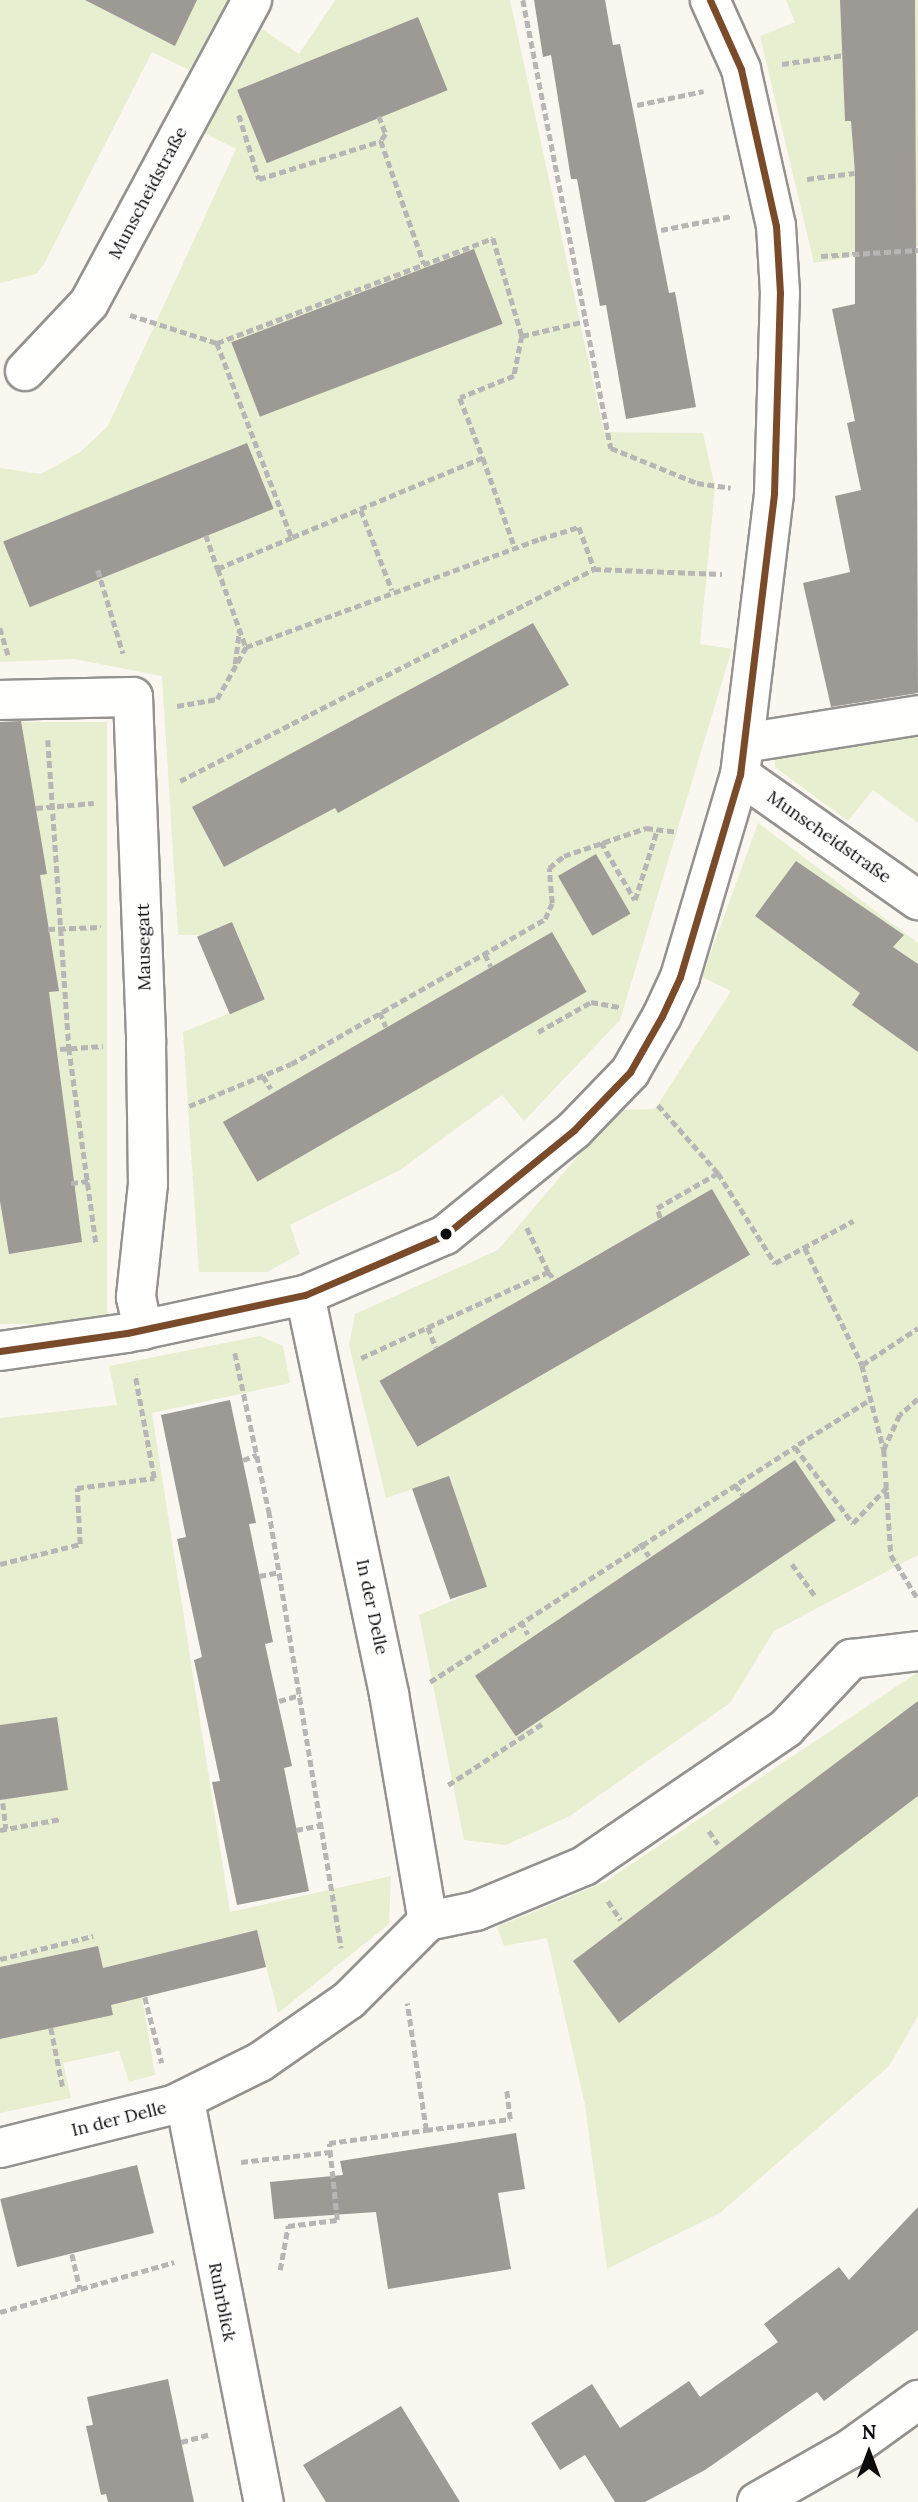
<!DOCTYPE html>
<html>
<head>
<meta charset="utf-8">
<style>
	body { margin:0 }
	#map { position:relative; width:918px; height:2502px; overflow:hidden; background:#faf7f0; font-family:Lora,serif }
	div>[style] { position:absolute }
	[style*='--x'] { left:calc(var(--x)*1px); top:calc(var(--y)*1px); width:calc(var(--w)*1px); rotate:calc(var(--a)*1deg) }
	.green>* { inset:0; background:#e8efd0; transform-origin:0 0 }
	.building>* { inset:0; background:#9d9a96; transform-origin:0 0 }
	.path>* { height:4.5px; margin-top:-2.25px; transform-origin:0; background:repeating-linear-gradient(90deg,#b7b6b5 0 7px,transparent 0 10.5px) }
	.roads { filter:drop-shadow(2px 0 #93928f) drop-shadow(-2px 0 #93928f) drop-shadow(0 2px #93928f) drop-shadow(0 -2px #93928f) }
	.minor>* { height:38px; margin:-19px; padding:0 19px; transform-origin:19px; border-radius:19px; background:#fefefd }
	.bus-1>* { height:7px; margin:-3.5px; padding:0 3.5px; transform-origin:3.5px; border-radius:3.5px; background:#7a4b2a }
	.dots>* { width:19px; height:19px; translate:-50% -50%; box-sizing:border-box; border:4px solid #fff; border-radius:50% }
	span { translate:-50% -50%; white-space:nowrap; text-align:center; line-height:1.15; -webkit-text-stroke:7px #fff; paint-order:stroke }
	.street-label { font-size:18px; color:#0c0c0c }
	.north { position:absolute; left:834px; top:2418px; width:70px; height:70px; -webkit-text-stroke:5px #fff; paint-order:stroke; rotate:0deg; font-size:19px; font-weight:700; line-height:28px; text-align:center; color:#0c0c0c }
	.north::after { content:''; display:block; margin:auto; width:24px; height:32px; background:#0c0c0c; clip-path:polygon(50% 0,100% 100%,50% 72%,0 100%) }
</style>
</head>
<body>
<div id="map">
	<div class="green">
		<i style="clip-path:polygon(0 0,228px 0,189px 70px,152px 52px,44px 264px,36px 274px,0 283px)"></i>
		<i style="clip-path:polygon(335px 0,510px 0,604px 432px,703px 433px,715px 487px,700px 644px,732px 649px,620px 1020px,524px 1121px,502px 1095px,400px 1170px,290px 1225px,300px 1254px,267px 1272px,199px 1272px,183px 1032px,265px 999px,232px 923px,203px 935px,178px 935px,162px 676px,74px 659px,0 662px,0 468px,41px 474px,80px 452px,108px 426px,236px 149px,204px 133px,262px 29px,299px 54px)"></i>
		<i style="clip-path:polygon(786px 0,918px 0,918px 246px,814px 263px,760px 36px,795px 22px)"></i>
		<i style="left:0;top:722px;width:107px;height:602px"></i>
		<i style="clip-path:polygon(918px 728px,918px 823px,873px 790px,848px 821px,775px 767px,775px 754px)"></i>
		<i style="clip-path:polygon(758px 823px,918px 943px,918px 1555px,774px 1631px,730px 1703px,570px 1816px,506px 1845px,464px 1840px,419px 1615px,487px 1586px,449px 1477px,386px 1498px,349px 1345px,355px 1314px,498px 1250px,617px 1110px,655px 1109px,731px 991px,702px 977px)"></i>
		<i style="clip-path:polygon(260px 1336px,283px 1346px,290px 1383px,152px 1413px,230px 1912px,391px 1876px,389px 1924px,278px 2013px,257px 1930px,136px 1960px,155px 2075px,129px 2082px,119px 2051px,63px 2063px,71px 2098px,0 2113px,0 1418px,117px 1405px,109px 1366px)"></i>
		<i style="clip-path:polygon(918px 1672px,918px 2016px,889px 2066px,720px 2213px,607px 2269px,585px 2105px,547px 1938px,504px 1946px,497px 1927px,605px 1882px)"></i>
	</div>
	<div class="building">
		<i style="clip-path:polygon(85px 0,197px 0,175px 46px)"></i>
		<i style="clip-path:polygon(534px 0,605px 0,613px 45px,620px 44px,669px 293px,675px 292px,696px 407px,626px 419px,606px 305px,600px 306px,577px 179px,571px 179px,551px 55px,543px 57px)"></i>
		<i style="clip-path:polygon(840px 0,915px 0,918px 693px,831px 707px,803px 583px,850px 572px,835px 496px,861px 490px,847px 423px,855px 421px,832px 309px,855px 304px,855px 173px,851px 121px,845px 121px)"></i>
		<i style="left:418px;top:17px;width:79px;height:195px;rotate:68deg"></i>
		<i style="left:474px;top:249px;width:80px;height:260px;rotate:69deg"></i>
		<i style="left:247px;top:443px;width:71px;height:263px;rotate:68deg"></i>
		<i style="clip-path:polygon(533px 623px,569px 685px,338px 813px,335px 808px,224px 867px,192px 807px)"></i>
		<i style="clip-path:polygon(21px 721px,47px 874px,40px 875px,59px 991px,49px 992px,82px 1242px,9px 1254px,0 1201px,0 722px)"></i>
		<i style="left:596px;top:854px;width:69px;height:44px;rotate:60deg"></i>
		<i style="clip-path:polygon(796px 861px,904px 935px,893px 947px,918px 964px,918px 1052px,852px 1005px,860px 993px,755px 916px)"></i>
		<i style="left:232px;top:922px;width:84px;height:38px;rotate:67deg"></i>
		<i style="left:552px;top:932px;width:69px;height:380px;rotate:60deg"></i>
		<i style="left:712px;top:1189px;width:76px;height:384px;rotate:60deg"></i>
		<i style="clip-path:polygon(230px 1400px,256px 1523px,249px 1524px,273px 1642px,265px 1644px,292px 1766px,284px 1768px,309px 1891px,237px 1905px,212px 1782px,220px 1781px,194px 1660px,202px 1657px,177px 1539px,186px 1537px,161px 1415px)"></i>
		<i style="left:795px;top:1460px;width:73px;height:386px;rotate:56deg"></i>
		<i style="left:449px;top:1476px;width:117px;height:39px;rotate:71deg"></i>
		<i style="clip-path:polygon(918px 1701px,918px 1796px,619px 2023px,573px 1961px)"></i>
		<i style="clip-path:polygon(57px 1717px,68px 1790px,0 1800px,0 1725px)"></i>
		<i style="clip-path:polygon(257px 1930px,266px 1967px,111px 2005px,113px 2015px,0 2039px,0 1967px,98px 1946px,103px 1968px)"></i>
		<i style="clip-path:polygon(516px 2133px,525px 2189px,498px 2193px,511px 2269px,388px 2289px,376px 2212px,274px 2219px,270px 2182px,343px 2175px,340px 2161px)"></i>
		<i style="left:137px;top:2165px;width:70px;height:141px;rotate:76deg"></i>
		<i style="clip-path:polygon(918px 2207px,918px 2330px,824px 2401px,817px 2392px,705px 2470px,645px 2502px,615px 2502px,585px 2455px,560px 2470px,531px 2423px,592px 2384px,620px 2428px,689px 2381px,700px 2397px,778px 2342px,764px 2324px,839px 2267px,849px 2280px)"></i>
		<i style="clip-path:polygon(168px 2379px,194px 2502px,108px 2502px,106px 2494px,101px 2495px,86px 2426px,93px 2425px,87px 2397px)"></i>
		<i style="clip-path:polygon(401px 2406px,460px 2502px,326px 2502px,303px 2465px)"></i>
	</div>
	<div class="path">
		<i style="--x:523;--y:0;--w:457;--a:78.9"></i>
		<i style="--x:611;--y:448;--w:93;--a:22.1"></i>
		<i style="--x:697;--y:483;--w:34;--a:8"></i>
		<i style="--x:782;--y:64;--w:63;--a:-8.3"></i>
		<i style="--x:637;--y:105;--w:68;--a:-11.8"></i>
		<i style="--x:239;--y:115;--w:67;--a:72.6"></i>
		<i style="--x:259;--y:179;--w:128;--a:-17.3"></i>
		<i style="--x:381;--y:141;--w:130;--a:70.7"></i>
		<i style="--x:379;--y:116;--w:19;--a:69"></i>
		<i style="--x:386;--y:134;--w:9;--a:126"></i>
		<i style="--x:807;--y:179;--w:48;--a:-7.1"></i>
		<i style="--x:661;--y:230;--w:72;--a:-11.2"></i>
		<i style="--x:821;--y:256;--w:97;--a:-3.5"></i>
		<i style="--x:130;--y:315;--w:91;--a:17.8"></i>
		<i style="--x:217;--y:343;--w:209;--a:69"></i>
		<i style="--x:292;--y:538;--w:80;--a:157.3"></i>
		<i style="--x:218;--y:569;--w:83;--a:70.3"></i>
		<i style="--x:522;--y:336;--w:66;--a:-13.2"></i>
		<i style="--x:217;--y:343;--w:295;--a:-20.8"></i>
		<i style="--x:493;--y:238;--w:102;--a:73.5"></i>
		<i style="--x:522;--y:336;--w:41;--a:101.3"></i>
		<i style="--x:514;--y:376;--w:58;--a:157.8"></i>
		<i style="--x:460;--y:398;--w:64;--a:69"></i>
		<i style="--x:483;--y:458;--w:207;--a:157.3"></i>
		<i style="--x:483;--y:458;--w:96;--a:70.4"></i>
		<i style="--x:361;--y:510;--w:86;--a:68.8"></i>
		<i style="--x:206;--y:535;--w:36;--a:71"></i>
		<i style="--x:98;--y:570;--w:87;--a:73.2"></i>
		<i style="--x:0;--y:628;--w:30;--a:73"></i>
		<i style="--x:235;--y:664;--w:33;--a:-83"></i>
		<i style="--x:177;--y:706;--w:41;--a:-9.9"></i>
		<i style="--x:217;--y:699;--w:60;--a:-60.9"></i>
		<i style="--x:246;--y:647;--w:313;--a:-20.2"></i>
		<i style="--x:540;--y:539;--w:41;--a:-17.1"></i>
		<i style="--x:579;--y:527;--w:44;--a:69.9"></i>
		<i style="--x:48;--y:740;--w:309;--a:86.1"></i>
		<i style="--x:69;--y:1048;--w:197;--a:82.1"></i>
		<i style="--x:180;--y:781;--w:465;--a:-27.1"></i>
		<i style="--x:594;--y:569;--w:128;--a:2.2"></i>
		<i style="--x:36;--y:808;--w:58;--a:-4.9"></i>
		<i style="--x:601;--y:842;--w:67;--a:59.6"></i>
		<i style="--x:635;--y:900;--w:73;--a:-72.6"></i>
		<i style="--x:48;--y:929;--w:53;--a:-2.2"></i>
		<i style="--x:485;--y:954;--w:14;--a:65"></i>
		<i style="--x:380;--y:1012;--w:16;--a:68"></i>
		<i style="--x:538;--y:1032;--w:61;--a:-29.5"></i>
		<i style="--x:591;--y:1002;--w:29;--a:10"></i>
		<i style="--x:60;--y:1049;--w:43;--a:-4"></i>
		<i style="--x:263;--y:1076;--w:15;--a:58"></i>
		<i style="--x:658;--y:1105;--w:91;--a:48.6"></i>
		<i style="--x:189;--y:1106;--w:110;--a:-22.4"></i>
		<i style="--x:291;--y:1064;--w:292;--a:-29.7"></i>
		<i style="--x:545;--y:919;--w:17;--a:-66"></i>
		<i style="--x:552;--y:903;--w:35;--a:-95"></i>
		<i style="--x:549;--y:868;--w:19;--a:-39"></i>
		<i style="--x:564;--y:856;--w:87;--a:-18.9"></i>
		<i style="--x:646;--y:828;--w:31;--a:7"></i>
		<i style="--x:71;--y:1183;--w:18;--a:-6"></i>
		<i style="--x:660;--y:1218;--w:10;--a:-107"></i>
		<i style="--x:657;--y:1208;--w:70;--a:-29.8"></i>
		<i style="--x:718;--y:1173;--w:107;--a:57.7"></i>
		<i style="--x:775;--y:1263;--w:89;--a:-28.3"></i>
		<i style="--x:805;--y:1248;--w:130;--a:64"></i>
		<i style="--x:862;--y:1365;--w:88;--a:75.5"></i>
		<i style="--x:548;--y:1272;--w:9;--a:49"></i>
		<i style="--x:428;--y:1327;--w:22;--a:69"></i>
		<i style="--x:235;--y:1353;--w:162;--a:77.9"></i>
		<i style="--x:269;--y:1511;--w:443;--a:80.6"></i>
		<i style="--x:361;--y:1358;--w:206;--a:-24.7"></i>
		<i style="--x:548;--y:1272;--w:52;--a:-116.1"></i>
		<i style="--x:862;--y:1365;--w:67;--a:-33.5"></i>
		<i style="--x:918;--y:1399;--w:24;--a:138"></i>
		<i style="--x:900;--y:1415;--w:38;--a:115"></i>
		<i style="--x:884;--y:1450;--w:105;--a:86.2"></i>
		<i style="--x:891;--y:1555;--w:52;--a:58.5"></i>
		<i style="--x:867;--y:1402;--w:85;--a:148"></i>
		<i style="--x:795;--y:1447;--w:96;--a:52.7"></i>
		<i style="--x:853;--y:1523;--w:50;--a:-46.6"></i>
		<i style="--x:243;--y:1460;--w:15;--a:-20"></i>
		<i style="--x:735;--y:1485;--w:13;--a:51"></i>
		<i style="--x:640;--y:1543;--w:16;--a:55"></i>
		<i style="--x:0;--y:1564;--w:82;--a:-14"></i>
		<i style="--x:80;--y:1544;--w:56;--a:-93.1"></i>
		<i style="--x:77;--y:1488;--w:78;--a:-7.4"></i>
		<i style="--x:154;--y:1478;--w:105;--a:-100.5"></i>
		<i style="--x:792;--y:1564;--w:39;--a:54"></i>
		<i style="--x:259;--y:1576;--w:20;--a:-11"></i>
		<i style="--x:521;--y:1621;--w:15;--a:62"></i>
		<i style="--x:430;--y:1682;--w:434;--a:-32.8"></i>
		<i style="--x:279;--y:1701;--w:22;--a:-16"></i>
		<i style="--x:448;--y:1785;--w:112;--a:-33"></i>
		<i style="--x:3;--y:1803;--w:26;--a:83"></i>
		<i style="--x:0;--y:1830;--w:62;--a:-10.2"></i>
		<i style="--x:296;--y:1830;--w:25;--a:-11"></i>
		<i style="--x:709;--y:1831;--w:16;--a:55"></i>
		<i style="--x:608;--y:1901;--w:23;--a:56"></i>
		<i style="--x:0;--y:1959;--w:96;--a:-13.9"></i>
		<i style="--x:145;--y:1997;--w:68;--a:75.6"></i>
		<i style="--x:51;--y:2028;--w:61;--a:78.7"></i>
		<i style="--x:426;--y:2130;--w:85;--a:-7.5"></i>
		<i style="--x:510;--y:2119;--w:31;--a:-97"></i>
		<i style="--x:241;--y:2162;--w:90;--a:-6.4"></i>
		<i style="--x:72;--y:2254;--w:36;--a:77"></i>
		<i style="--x:280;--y:2270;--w:45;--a:-79.7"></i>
		<i style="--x:288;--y:2226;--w:49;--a:-7"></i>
		<i style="--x:337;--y:2220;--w:77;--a:-95.9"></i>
		<i style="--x:329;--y:2143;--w:98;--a:-7.6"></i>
		<i style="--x:426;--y:2130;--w:128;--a:-98.5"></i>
		<i style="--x:0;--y:2312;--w:181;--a:-16"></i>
		<i style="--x:181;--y:2442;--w:28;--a:-15"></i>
	</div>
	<div class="roads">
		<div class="minor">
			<i style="--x:25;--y:371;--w:93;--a:-46.7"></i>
			<i style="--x:89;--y:303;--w:344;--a:-61.7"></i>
			<i style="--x:0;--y:700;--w:133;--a:-1.3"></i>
			<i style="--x:133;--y:697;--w:346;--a:87.8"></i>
			<i style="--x:146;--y:1043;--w:141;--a:89.2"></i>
			<i style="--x:148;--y:1184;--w:114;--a:96.1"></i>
			<i style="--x:136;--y:1297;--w:34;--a:78"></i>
			<i style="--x:744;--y:743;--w:176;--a:-9.1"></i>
			<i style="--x:740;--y:775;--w:218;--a:35.1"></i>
			<i style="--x:305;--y:1295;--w:408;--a:78.1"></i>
			<i style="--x:389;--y:1694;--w:230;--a:80.3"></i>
			<i style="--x:0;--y:1351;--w:128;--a:-8.1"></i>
			<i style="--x:127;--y:1333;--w:182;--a:-12.1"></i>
			<i style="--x:305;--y:1295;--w:152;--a:-23.2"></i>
			<i style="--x:445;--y:1235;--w:166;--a:-39.1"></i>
			<i style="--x:574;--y:1130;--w:81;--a:-46"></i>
			<i style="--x:630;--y:1072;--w:64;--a:-60.3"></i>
			<i style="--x:662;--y:1016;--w:43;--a:-65.2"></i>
			<i style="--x:680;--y:977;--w:211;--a:-73.5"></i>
			<i style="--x:740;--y:775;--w:284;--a:-83.1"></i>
			<i style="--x:774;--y:493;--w:200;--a:-88.3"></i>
			<i style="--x:780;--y:293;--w:67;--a:-93.4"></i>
			<i style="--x:776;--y:226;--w:161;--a:-102.6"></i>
			<i style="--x:741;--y:69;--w:76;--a:-114.2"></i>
			<i style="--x:185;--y:2101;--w:409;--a:78.9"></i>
			<i style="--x:0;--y:2148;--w:178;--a:-14"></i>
			<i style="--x:173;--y:2105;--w:97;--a:-26.3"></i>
			<i style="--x:260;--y:2062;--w:108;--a:-34.9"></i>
			<i style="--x:349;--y:2000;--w:112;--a:-45"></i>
			<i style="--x:428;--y:1921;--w:49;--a:-11.8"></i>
			<i style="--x:476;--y:1911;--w:117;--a:-22.6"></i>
			<i style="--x:584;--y:1866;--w:245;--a:-34.3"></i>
			<i style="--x:786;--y:1728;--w:95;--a:-46.7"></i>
			<i style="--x:851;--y:1659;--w:67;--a:-6.8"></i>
			<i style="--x:757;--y:2502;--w:107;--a:-29.7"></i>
			<i style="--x:850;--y:2449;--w:84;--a:-35.8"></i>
		</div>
	</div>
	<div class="bus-1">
		<i style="--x:0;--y:1351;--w:128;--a:-8.1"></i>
		<i style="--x:127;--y:1333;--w:182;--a:-12.1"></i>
		<i style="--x:305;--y:1295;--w:152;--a:-23.2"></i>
		<i style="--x:445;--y:1235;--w:166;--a:-39.1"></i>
		<i style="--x:574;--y:1130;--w:81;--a:-46"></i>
		<i style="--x:630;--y:1072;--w:64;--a:-60.3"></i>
		<i style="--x:662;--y:1016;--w:43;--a:-65.2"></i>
		<i style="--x:680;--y:977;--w:211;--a:-73.5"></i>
		<i style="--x:740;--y:775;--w:284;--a:-83.1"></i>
		<i style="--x:774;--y:493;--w:200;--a:-88.3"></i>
		<i style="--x:780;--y:293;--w:67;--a:-93.4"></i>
		<i style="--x:776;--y:226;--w:161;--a:-102.6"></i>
		<i style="--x:741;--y:69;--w:76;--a:-114.2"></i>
	</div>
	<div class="dots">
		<i style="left:446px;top:1234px;background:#0c0c0c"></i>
	</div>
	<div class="street-label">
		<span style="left:148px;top:193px;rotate:-62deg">Munscheidstraße</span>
		<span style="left:829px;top:837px;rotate:35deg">Munscheidstraße</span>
		<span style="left:144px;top:947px;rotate:-91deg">Mausegatt</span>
		<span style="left:372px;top:1607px;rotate:78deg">In der Delle</span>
		<span style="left:119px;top:2119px;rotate:-14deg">In der Delle</span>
		<span style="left:222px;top:2302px;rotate:79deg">Ruhrblick</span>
	</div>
	<div class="north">N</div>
</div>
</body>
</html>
